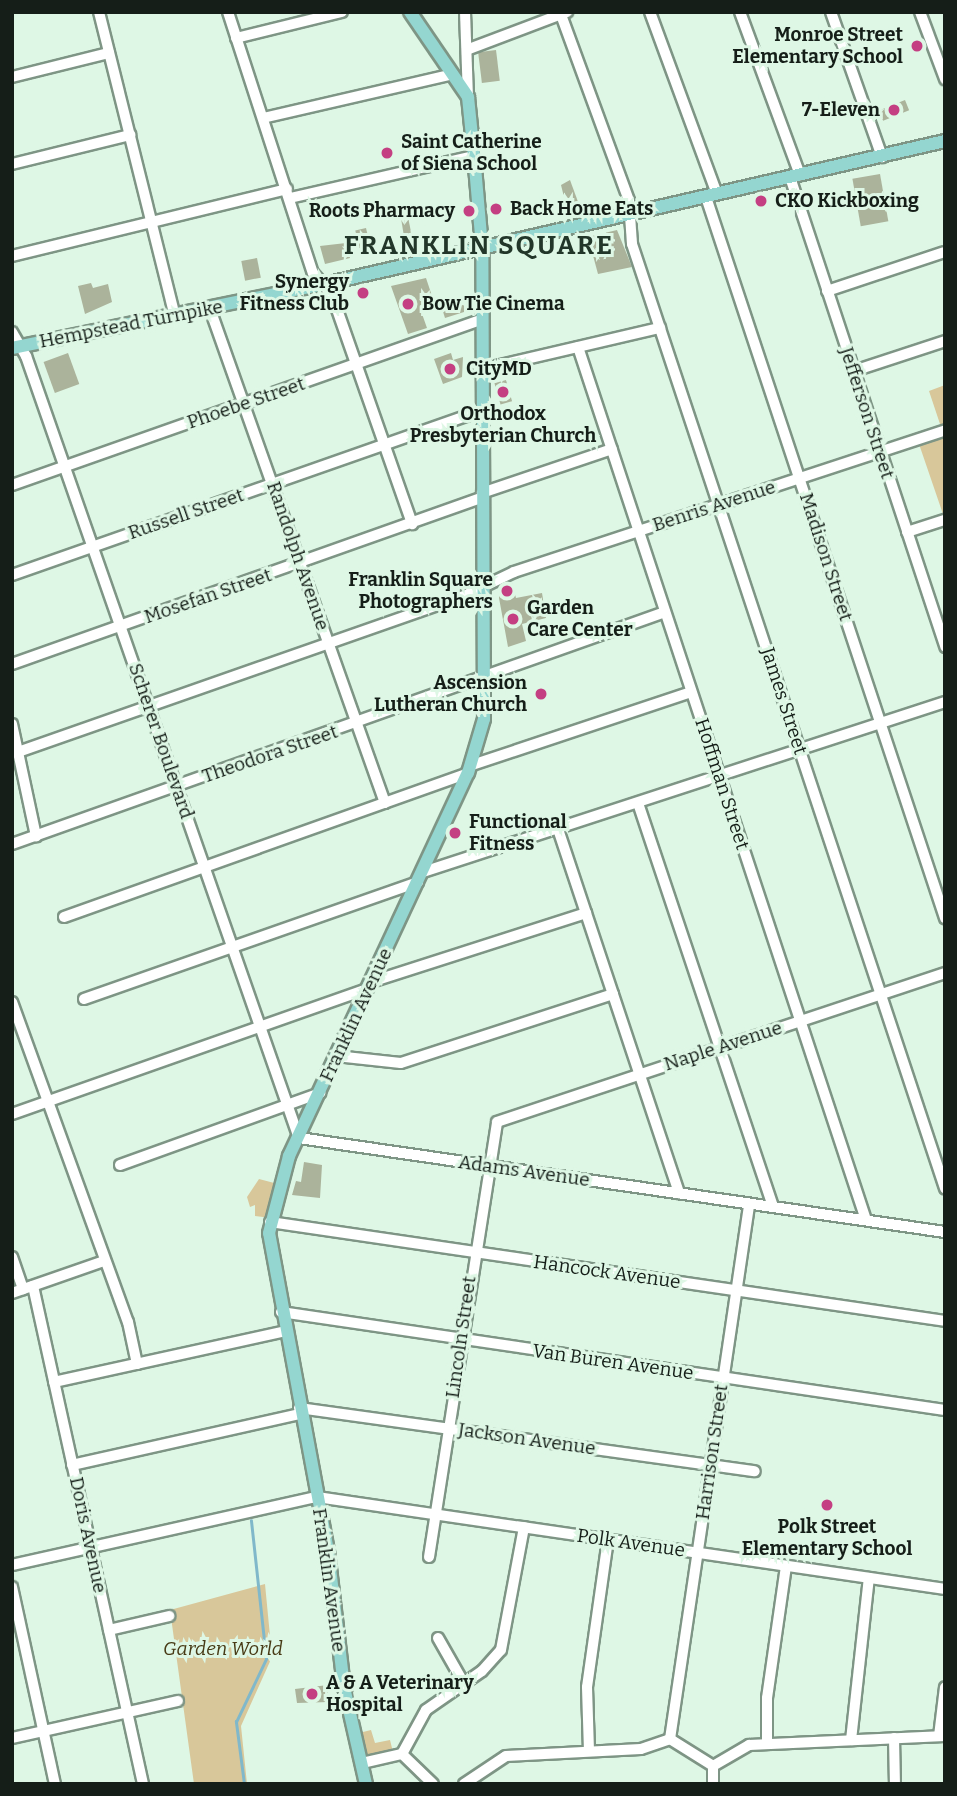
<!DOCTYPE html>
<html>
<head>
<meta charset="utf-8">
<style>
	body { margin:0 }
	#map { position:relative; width:957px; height:1796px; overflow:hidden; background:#def7e5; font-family:Bitter,serif }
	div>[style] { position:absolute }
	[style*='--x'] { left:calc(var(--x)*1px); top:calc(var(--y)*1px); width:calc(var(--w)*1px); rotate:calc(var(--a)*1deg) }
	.green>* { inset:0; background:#d8c79a }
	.stream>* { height:2.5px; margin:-1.25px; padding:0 1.25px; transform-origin:1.25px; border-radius:1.25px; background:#80b8ca }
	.building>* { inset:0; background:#abb39b; transform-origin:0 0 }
	.roads { filter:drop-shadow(2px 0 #7e9585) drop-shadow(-2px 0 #7e9585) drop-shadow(0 2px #7e9585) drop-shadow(0 -2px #7e9585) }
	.minor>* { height:10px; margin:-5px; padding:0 5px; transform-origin:5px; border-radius:5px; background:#fff }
	.major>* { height:12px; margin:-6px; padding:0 6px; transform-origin:6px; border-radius:6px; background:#94d6d0 }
	.dots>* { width:19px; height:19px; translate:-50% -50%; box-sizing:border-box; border:4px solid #def7e5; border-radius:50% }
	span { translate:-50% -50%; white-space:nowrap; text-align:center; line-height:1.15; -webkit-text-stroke:6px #def7e5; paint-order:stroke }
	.poi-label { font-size:19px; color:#151e18; font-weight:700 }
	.right { translate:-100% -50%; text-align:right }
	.left { translate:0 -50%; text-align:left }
	.street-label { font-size:19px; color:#151e18 }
	.park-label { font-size:19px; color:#473a15; font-style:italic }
	.district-label { font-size:26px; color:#223629; font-weight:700; letter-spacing:2px }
	.frame { position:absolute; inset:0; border:14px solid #151e18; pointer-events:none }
</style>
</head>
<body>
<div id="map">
	<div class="green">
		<i style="clip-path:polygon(945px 385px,945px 520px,919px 444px,944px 436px,929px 391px)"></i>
		<i style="clip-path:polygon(259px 1179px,278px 1184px,271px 1218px,255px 1216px,255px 1205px,250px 1207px,247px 1197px)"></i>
		<i style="clip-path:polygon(265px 1584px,272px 1657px,241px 1726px,247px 1784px,194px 1784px,170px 1610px)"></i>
		<i style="clip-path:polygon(371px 1730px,375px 1743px,390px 1740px,394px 1756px,362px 1763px,355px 1734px)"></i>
	</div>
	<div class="stream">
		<i style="--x:244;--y:1784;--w:63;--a:-97.4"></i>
		<i style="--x:236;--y:1722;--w:70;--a:-64.5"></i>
		<i style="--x:266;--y:1659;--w:139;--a:-96.2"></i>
	</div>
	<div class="building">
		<i style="left:496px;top:50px;width:31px;height:18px;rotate:83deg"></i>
		<i style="left:905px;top:100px;width:11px;height:28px;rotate:68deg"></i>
		<i style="left:880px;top:174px;width:48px;height:28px;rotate:80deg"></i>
		<i style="clip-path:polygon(570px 180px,581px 210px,568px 213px,561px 185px)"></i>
		<i style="clip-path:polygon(408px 217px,414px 247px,406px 249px,401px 218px)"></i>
		<i style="left:366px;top:228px;width:26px;height:11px;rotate:77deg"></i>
		<i style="clip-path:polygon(617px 230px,632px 267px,598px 274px,588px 237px)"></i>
		<i style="clip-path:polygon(346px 243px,350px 258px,325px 264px,320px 246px)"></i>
		<i style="left:257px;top:258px;width:20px;height:16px;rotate:79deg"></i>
		<i style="clip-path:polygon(426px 278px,435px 305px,421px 311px,427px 328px,408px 334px,391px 286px)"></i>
		<i style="clip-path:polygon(91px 283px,93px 288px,108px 284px,112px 302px,85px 314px,78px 286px)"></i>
		<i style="clip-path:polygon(464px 297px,464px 312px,445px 318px,441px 305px)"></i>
		<i style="left:68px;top:353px;width:33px;height:26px;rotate:70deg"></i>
		<i style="clip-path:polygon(451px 353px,453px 360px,463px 357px,462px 377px,443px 384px,434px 359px)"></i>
		<i style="left:506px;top:380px;width:22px;height:12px;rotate:74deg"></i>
		<i style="clip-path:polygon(512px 583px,516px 598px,542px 593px,546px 618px,522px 624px,526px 641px,508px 647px,499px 598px,500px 587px)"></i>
		<i style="clip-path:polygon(304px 1162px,322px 1165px,320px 1198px,292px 1195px,296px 1181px,301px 1182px)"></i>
		<i style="clip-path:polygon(328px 1685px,329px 1702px,297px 1703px,295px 1689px)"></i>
	</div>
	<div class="roads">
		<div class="minor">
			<i style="--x:99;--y:12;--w:313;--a:76"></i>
			<i style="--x:228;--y:12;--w:274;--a:72"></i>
			<i style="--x:313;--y:273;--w:29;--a:49"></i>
			<i style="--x:332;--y:295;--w:243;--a:70.7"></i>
			<i style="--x:465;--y:12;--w:85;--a:88"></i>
			<i style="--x:560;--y:12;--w:201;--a:69.9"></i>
			<i style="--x:629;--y:201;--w:43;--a:86"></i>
			<i style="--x:632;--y:244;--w:995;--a:71.66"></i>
			<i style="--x:650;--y:12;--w:194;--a:69.8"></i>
			<i style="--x:740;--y:12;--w:174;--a:69.8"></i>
			<i style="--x:831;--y:12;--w:154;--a:70.6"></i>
			<i style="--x:920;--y:12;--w:72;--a:69.5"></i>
			<i style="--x:236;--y:38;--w:109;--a:-13.8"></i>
			<i style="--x:469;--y:49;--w:105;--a:-20.7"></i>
			<i style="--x:12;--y:77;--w:100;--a:-13.9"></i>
			<i style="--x:263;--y:118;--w:195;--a:-13"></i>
			<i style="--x:12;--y:164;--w:122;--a:-13.8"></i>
			<i style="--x:790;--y:177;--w:495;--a:71.7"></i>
			<i style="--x:706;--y:197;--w:760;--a:71.66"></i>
			<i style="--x:290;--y:198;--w:189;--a:-12.9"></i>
			<i style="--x:12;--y:256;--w:283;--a:-13.7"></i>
			<i style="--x:827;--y:291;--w:123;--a:-18.4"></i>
			<i style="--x:210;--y:309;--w:524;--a:70.49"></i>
			<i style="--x:12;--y:332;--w:28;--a:60"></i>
			<i style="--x:26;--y:356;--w:828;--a:70.76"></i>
			<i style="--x:299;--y:1138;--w:653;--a:8.28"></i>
			<i style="--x:578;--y:347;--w:919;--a:71.74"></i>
			<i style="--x:479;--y:370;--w:186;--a:-13.1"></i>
			<i style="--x:854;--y:371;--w:96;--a:-18.2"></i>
			<i style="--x:12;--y:485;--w:495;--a:-19.4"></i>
			<i style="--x:482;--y:493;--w:137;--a:-18.7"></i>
			<i style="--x:907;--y:532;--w:40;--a:-18"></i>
			<i style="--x:12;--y:575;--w:496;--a:-19.3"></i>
			<i style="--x:12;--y:664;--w:498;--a:-19.5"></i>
			<i style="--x:12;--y:724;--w:115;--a:77.9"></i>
			<i style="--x:18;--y:752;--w:477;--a:-19.3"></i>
			<i style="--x:468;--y:594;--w:51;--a:-25.6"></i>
			<i style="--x:514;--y:572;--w:454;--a:-18.2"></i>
			<i style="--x:472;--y:765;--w:231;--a:-18.4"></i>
			<i style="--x:638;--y:803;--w:426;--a:71.5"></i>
			<i style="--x:558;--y:829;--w:384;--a:71.6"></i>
			<i style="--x:12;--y:844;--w:693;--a:-19.56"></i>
			<i style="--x:423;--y:872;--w:549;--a:-18.04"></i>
			<i style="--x:64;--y:917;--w:429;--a:-19.6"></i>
			<i style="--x:371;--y:982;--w:226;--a:-17.8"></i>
			<i style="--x:84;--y:999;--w:354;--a:-19.3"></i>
			<i style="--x:12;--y:1002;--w:340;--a:70.1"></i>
			<i style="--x:128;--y:1322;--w:43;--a:77.9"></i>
			<i style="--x:336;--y:1056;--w:65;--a:6.1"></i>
			<i style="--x:401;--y:1063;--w:223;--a:-18"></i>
			<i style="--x:12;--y:1114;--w:376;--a:-19.4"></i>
			<i style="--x:120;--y:1165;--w:213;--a:-19.8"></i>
			<i style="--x:270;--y:1222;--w:682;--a:8.34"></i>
			<i style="--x:12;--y:1257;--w:34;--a:71"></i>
			<i style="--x:33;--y:1286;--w:510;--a:77.54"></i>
			<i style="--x:12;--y:1293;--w:97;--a:-19.2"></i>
			<i style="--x:281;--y:1312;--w:671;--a:8.4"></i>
			<i style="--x:54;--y:1382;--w:237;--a:-12.4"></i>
			<i style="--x:299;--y:1408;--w:460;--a:7.9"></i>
			<i style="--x:72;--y:1465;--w:235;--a:-12.6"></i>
			<i style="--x:429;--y:1557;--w:440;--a:-81.1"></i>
			<i style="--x:497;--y:1122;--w:472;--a:-18.4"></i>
			<i style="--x:12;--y:1565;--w:312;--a:-12.6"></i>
			<i style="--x:317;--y:1497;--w:635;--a:8.33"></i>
			<i style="--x:12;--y:1587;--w:202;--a:77.7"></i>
			<i style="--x:109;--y:1630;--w:62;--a:-13.1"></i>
			<i style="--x:438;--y:1638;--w:51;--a:60.4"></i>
			<i style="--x:939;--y:1736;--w:49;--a:-83"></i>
			<i style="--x:12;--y:1738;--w:170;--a:-12.6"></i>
			<i style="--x:894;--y:1738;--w:46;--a:88.8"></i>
			<i style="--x:670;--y:1739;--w:539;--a:-81.57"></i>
			<i style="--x:851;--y:1740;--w:163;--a:-83.7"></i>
			<i style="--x:767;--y:1744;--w:46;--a:-90"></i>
			<i style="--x:767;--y:1698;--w:133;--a:-81.8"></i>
			<i style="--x:589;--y:1751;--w:64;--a:-91.8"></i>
			<i style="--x:587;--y:1687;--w:149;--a:-81.9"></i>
			<i style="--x:402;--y:1754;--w:50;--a:-61.4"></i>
			<i style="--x:426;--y:1710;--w:68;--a:-34.9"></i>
			<i style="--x:482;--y:1671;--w:28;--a:-48"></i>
			<i style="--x:501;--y:1650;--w:125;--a:-79.4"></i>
			<i style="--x:362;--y:1763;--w:41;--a:-12.7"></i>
			<i style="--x:402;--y:1754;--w:43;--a:44.1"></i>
			<i style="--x:713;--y:1766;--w:42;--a:-30.3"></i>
			<i style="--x:749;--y:1745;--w:196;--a:-2.6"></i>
			<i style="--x:464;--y:1784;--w:50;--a:-33.7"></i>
			<i style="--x:506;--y:1756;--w:135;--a:-3"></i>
			<i style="--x:641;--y:1749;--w:31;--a:-19"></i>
			<i style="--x:670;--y:1739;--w:51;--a:32.1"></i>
			<i style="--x:713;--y:1784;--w:18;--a:-90"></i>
		</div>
		<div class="major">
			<i style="--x:12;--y:348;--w:319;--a:-11.6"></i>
			<i style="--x:325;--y:284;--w:636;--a:-12.99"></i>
			<i style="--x:366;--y:1784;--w:99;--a:-102.8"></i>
			<i style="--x:344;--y:1687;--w:137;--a:-96.7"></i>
			<i style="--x:328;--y:1551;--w:323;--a:-100.5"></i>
			<i style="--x:269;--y:1233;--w:80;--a:-75.4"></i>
			<i style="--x:289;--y:1156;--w:423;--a:-65"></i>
			<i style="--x:468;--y:773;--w:56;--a:-73.5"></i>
			<i style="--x:484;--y:719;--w:472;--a:-90.2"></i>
			<i style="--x:482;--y:247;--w:91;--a:-95"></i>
			<i style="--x:474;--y:156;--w:59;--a:-95.8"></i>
			<i style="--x:468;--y:97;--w:103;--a:-124.3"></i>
		</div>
	</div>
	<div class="dots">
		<i style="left:917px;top:46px;background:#c43f82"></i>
		<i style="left:894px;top:110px;background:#c43f82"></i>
		<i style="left:387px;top:153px;background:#c43f82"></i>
		<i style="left:761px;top:201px;background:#c43f82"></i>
		<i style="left:496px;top:209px;background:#c43f82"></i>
		<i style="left:469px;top:211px;background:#c43f82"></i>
		<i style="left:363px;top:293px;background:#c43f82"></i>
		<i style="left:408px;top:304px;background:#c43f82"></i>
		<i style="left:450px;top:369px;background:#c43f82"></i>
		<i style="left:503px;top:392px;background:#c43f82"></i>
		<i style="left:507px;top:591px;background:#c43f82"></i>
		<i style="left:513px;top:619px;background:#c43f82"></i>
		<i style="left:541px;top:694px;background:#c43f82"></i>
		<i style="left:455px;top:833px;background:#c43f82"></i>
		<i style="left:827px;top:1505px;background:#c43f82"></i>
		<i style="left:312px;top:1694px;background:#c43f82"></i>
	</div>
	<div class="poi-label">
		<span class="right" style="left:903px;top:46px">Monroe Street<br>Elementary School</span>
		<span class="right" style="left:880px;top:110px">7-Eleven</span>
		<span class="left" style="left:401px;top:153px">Saint Catherine<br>of Siena School</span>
		<span class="left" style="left:775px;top:201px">CKO Kickboxing</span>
		<span class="left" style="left:510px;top:209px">Back Home Eats</span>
		<span class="right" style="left:455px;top:211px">Roots Pharmacy</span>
		<span class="right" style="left:349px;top:293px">Synergy<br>Fitness Club</span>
		<span class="left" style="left:422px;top:304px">Bow Tie Cinema</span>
		<span class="left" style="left:466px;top:369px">CityMD</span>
		<span style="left:503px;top:425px">Orthodox<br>Presbyterian Church</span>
		<span class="right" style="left:493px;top:591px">Franklin Square<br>Photographers</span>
		<span class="left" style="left:527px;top:619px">Garden<br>Care Center</span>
		<span class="right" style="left:527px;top:694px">Ascension<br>Lutheran Church</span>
		<span class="left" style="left:469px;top:833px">Functional<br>Fitness</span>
		<span style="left:827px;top:1538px">Polk Street<br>Elementary School</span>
		<span class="left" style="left:326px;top:1694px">A &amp; A Veterinary<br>Hospital</span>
	</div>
	<div class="street-label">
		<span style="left:131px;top:324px;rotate:-11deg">Hempstead Turnpike</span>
		<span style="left:246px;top:403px;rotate:-19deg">Phoebe Street</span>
		<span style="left:867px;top:413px;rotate:72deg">Jefferson Street</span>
		<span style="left:714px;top:506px;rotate:-18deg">Benris Avenue</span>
		<span style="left:186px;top:514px;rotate:-19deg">Russell Street</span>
		<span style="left:298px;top:556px;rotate:71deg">Randolph Avenue</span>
		<span style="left:826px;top:557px;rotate:72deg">Madison Street</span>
		<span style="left:208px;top:596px;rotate:-19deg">Mosefan Street</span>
		<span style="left:784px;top:701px;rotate:72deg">James Street</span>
		<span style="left:161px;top:741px;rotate:71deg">Scherer Boulevard</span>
		<span style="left:270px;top:754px;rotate:-19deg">Theodora Street</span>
		<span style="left:722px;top:784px;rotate:72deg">Hoffman Street</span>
		<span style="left:356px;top:1015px;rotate:-65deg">Franklin Avenue</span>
		<span style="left:723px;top:1046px;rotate:-18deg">Naple Avenue</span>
		<span style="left:524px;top:1171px;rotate:8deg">Adams Avenue</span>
		<span style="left:607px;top:1272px;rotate:8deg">Hancock Avenue</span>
		<span style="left:461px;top:1337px;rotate:-82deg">Lincoln Street</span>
		<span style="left:613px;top:1362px;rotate:8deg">Van Buren Avenue</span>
		<span style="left:527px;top:1439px;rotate:8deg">Jackson Avenue</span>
		<span style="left:712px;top:1452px;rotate:-82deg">Harrison Street</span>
		<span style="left:88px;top:1535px;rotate:78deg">Doris Avenue</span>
		<span style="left:631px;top:1543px;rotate:8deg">Polk Avenue</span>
		<span style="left:329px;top:1580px;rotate:82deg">Franklin Avenue</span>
	</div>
	<div class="park-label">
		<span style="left:223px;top:1649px">Garden World</span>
	</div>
	<div class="district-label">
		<span style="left:479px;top:246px">FRANKLIN SQUARE</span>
	</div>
	<div class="frame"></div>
</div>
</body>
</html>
